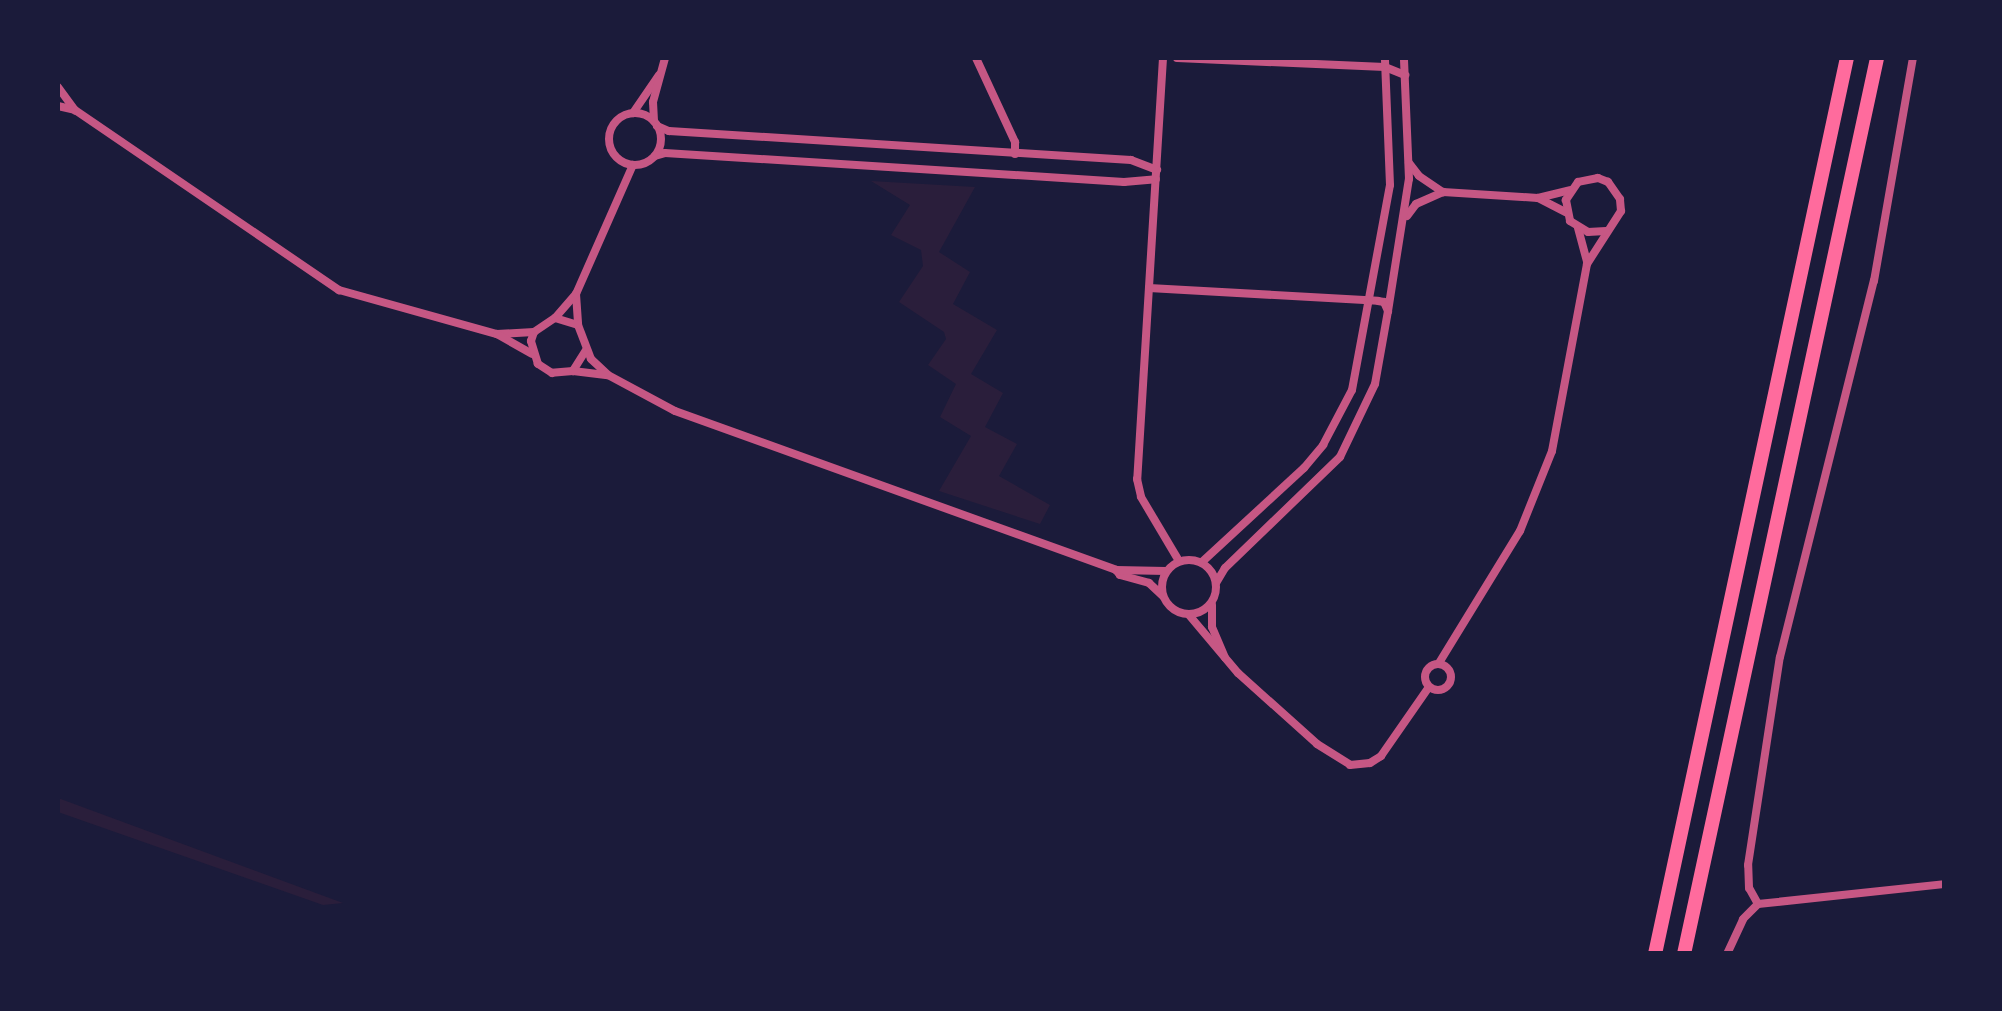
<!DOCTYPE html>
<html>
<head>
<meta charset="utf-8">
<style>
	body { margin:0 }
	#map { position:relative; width:2002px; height:1011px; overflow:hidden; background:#1b1b3a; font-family:"Fira Sans",sans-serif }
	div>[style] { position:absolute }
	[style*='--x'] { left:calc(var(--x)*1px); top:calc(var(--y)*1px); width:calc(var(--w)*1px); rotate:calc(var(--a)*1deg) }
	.green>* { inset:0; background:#2a1e3b }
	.minor>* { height:8px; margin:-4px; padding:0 4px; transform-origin:4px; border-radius:4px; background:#c65784 }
	.minor>.ring { margin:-4px; padding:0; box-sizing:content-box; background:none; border:8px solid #c65784; border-radius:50% }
	.motorway>* { height:14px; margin:-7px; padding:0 7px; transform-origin:7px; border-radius:7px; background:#ff6b9d }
	span { translate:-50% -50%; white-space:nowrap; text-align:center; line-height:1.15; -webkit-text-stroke:8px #1b1b3a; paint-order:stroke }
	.frame { position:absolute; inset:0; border:60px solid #1b1b3a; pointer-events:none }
</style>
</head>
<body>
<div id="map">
	<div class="green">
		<i style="clip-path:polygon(871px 181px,975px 187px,939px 252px,970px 272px,953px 304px,997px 330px,971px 374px,1003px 393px,985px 427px,1017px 444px,999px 476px,1050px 505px,1040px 524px,939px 491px,971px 436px,940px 417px,956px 384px,928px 365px,946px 339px,944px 332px,899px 302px,923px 266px,921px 250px,891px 235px,910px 205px)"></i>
		<i style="clip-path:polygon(58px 798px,343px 903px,323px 905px,58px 812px)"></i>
	</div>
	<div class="minor">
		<i style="--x:976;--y:58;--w:93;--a:65.1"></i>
		<i style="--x:1015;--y:142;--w:12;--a:90"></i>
		<i style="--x:1163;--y:58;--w:422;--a:93.5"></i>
		<i style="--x:1137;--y:479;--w:18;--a:77"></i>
		<i style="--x:1141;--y:497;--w:74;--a:59.3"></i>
		<i style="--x:1177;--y:58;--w:208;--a:2.5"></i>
		<i style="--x:1385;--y:67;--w:22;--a:22"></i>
		<i style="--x:58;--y:87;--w:29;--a:54"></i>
		<i style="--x:58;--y:106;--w:17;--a:13"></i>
		<i style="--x:75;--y:110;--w:320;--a:34.3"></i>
		<i style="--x:339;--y:290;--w:164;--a:15.6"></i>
		<i style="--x:497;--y:334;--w:37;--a:-3"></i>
		<i style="--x:633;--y:113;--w:46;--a:-55.6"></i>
		<i class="ring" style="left:609px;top:113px;width:44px;height:44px"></i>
		<i style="--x:654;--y:121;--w:19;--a:-93"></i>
		<i style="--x:653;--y:102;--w:46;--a:-74.7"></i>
		<i style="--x:657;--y:126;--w:13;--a:23"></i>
		<i style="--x:669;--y:131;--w:463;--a:3.6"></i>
		<i style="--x:1131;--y:160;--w:28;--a:21"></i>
		<i style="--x:655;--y:156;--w:10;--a:-17"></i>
		<i style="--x:665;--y:153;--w:460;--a:3.6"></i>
		<i style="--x:1124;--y:182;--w:32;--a:-5"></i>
		<i style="--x:1409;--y:163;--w:16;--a:52"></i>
		<i style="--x:1419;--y:176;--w:29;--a:34"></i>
		<i style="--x:1538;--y:198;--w:33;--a:-14"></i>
		<i style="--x:1407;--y:216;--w:15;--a:-53"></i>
		<i style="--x:1416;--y:204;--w:30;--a:-24"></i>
		<i style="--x:1443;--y:192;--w:95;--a:3.6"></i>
		<i style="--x:1538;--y:198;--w:31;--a:27"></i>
		<i style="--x:1578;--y:228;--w:35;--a:75"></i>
		<i style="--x:1149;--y:288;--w:229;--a:3.2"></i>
		<i style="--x:1378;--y:301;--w:6;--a:9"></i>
		<i style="--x:1384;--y:302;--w:10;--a:66"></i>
		<i style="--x:1388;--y:311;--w:74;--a:100.1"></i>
		<i style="--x:1375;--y:384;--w:81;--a:115.6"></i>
		<i style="--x:1340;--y:457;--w:160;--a:136"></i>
		<i style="--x:1225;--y:568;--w:17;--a:121"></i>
		<i style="--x:576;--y:294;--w:31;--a:86"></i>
		<i style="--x:1388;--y:311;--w:134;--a:-81"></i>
		<i style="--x:1409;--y:179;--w:121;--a:-92.4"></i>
		<i style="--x:555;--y:318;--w:24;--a:17"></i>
		<i style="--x:578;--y:325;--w:36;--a:69"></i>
		<i style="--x:591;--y:359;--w:23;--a:43"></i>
		<i style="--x:608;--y:375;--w:76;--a:28.2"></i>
		<i style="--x:675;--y:411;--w:469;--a:19.8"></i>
		<i style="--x:1116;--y:570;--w:6;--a:51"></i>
		<i style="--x:1120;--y:575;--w:30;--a:15"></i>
		<i style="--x:1149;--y:583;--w:19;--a:43"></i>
		<i style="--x:497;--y:334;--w:40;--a:29.7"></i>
		<i style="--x:586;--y:350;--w:25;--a:122"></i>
		<i style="--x:573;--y:371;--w:21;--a:175"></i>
		<i style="--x:552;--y:373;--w:17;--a:-147"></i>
		<i style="--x:538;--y:364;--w:24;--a:-107"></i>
		<i style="--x:531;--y:341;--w:9;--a:-72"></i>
		<i style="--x:534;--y:332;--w:25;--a:-34"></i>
		<i style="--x:555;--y:318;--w:32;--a:-49"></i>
		<i style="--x:576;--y:294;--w:141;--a:-66.2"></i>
		<i style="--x:573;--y:371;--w:35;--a:7"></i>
		<i class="ring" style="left:1162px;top:560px;width:46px;height:46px"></i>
		<i style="--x:1202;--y:562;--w:139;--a:-42.7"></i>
		<i style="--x:1304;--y:468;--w:30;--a:-50"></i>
		<i style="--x:1323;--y:445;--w:62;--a:-62.2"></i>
		<i style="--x:1352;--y:390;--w:208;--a:-79.5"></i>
		<i style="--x:1390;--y:185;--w:127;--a:-92.3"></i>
		<i style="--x:1116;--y:570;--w:50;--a:1.1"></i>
		<i style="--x:1212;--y:605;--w:22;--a:90"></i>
		<i style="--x:1212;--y:627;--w:33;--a:67"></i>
		<i style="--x:1189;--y:615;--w:76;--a:49.8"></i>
		<i style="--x:1238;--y:673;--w:106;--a:41.9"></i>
		<i style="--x:1317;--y:744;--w:39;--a:32"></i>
		<i style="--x:1350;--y:765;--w:20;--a:-6"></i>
		<i style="--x:1370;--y:763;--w:13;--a:-32"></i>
		<i style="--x:1381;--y:756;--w:84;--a:-55.2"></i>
		<i style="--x:1439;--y:663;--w:155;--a:-58.5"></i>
		<i style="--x:1520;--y:531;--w:86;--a:-68.2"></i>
		<i style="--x:1552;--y:451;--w:190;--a:-79.4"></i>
		<i style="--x:1587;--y:264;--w:63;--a:-57.3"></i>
		<i style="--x:1621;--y:211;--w:12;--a:-95"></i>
		<i style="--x:1620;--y:199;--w:21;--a:-125"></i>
		<i style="--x:1608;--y:182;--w:11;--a:-158"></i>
		<i style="--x:1598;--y:178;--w:20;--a:169"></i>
		<i style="--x:1578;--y:182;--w:22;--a:124"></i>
		<i style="--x:1566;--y:200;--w:21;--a:79"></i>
		<i style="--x:1570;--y:221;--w:21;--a:31"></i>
		<i style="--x:1588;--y:232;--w:18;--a:-3"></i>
		<i class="ring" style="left:1425px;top:664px;width:18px;height:18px"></i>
		<i style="--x:1758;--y:904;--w:187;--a:-6.1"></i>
		<i style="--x:1727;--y:954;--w:38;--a:-65"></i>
		<i style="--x:1743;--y:919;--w:21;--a:-45"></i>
		<i style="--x:1758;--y:904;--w:18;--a:-119"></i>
		<i style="--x:1749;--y:888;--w:23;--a:-92"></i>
		<i style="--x:1748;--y:865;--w:210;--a:-81.3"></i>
		<i style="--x:1780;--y:657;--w:388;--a:-76"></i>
		<i style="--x:1874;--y:281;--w:226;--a:-80.1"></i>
	</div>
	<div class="motorway">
		<i style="--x:1655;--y:954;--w:916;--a:-77.91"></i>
		<i style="--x:1684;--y:954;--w:917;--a:-77.84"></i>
	</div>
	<div class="frame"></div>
</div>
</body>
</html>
